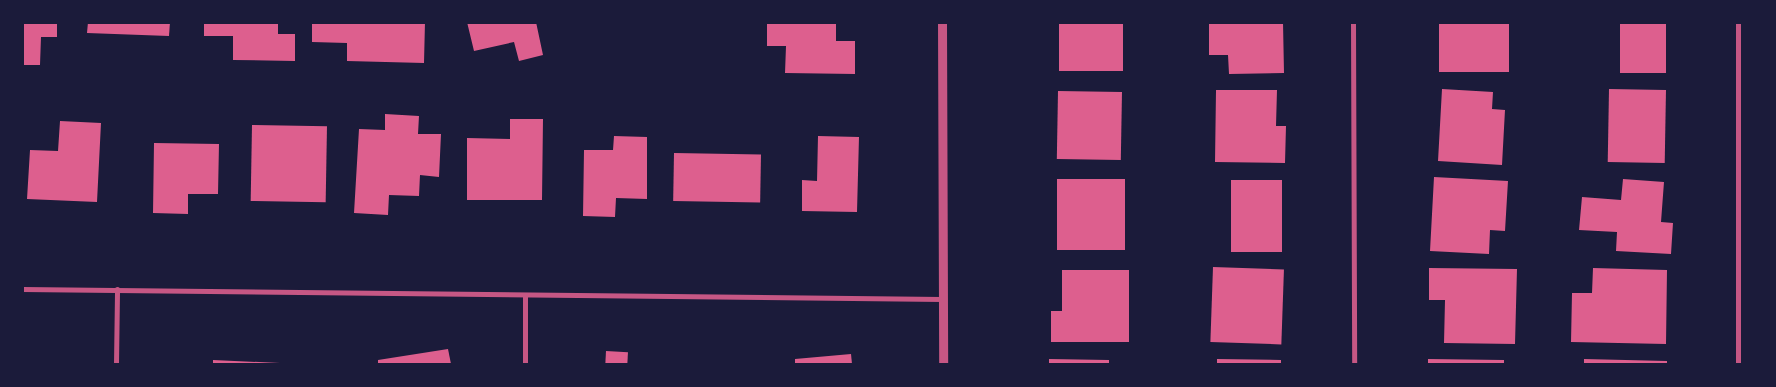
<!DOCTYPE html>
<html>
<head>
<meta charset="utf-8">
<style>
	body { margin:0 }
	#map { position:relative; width:1776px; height:387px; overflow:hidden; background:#1b1b3a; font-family:"Public Sans",sans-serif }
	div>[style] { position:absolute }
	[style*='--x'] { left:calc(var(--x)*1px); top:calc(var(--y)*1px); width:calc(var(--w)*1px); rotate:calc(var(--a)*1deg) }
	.building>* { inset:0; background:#dd5f8e; transform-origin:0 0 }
	.minor>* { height:5px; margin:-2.5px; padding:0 2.5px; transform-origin:2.5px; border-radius:2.5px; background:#c65784 }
	.tertiary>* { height:9px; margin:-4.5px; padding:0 4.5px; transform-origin:4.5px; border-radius:4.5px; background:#c65784 }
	span { translate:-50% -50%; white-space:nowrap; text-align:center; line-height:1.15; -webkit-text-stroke:5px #1b1b3a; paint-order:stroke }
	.frame { position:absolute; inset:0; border:24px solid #1b1b3a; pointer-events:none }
</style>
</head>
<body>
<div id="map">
	<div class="building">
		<i style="clip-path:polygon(22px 22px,57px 22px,57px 37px,41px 37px,40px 65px,22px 65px)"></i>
		<i style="clip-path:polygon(88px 22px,170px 22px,169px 36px,87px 33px)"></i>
		<i style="clip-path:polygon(204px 22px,278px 22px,278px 34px,295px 34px,295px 61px,233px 60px,233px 36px,204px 36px)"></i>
		<i style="clip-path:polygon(312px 22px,425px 22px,424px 63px,347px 61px,347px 43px,312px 42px)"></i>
		<i style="clip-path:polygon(467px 22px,536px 22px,543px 55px,519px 61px,514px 42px,474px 51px)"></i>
		<i style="clip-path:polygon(767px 22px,836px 22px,836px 41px,855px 41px,855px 74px,785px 73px,786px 46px,767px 46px)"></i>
		<i style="left:1059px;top:22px;width:64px;height:49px"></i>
		<i style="clip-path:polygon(1209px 22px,1283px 22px,1284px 73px,1229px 74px,1228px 55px,1209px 55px)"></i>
		<i style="left:1439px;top:22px;width:70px;height:50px"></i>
		<i style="left:1620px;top:22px;width:46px;height:51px"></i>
		<i style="clip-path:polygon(1442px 89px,1493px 92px,1492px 109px,1505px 110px,1502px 165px,1438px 161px)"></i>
		<i style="left:1609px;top:89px;width:57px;height:73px;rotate:1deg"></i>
		<i style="clip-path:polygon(1216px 90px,1277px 90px,1276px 126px,1286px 126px,1285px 163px,1215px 162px)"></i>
		<i style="left:1058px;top:91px;width:64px;height:68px;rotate:1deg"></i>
		<i style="clip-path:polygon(385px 114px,419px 116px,418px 134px,441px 134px,439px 177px,420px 175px,419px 196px,389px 195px,388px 215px,354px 213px,359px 129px,385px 130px)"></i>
		<i style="clip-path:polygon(510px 119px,543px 119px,542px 200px,467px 200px,467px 138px,510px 139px)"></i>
		<i style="clip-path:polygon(60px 121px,101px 123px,97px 202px,27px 199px,30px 150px,58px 151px)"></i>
		<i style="left:252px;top:125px;width:75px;height:76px;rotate:1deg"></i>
		<i style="clip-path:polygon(614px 136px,647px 137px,647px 199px,616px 198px,615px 217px,583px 216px,584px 150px,613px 150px)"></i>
		<i style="clip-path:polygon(818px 136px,859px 137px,857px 212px,802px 211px,802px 180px,817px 181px)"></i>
		<i style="clip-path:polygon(154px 143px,219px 144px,218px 194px,188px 194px,188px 214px,153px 213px)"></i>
		<i style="left:674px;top:153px;width:87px;height:48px;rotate:1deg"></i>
		<i style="clip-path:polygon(1434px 177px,1508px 181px,1505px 231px,1490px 230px,1489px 254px,1430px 251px)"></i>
		<i style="left:1057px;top:179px;width:68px;height:71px"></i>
		<i style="clip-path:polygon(1623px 179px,1664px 182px,1661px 222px,1673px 223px,1671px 254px,1616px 251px,1617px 232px,1579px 230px,1582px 197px,1621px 200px)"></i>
		<i style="left:1231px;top:180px;width:51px;height:72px"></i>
		<i style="left:1213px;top:267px;width:71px;height:75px;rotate:2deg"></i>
		<i style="clip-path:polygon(1429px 268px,1517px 269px,1515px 344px,1444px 343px,1445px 300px,1429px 300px)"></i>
		<i style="clip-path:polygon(1593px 268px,1667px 270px,1666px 344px,1571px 342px,1572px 293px,1592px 293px)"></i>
		<i style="clip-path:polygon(1062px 270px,1129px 270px,1129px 342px,1051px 342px,1051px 311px,1062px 311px)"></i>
		<i style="clip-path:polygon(448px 349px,451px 364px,378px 364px,378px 360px)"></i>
		<i style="left:606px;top:351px;width:22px;height:13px;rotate:3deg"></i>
		<i style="clip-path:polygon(851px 354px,852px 364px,795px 364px,795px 359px)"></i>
		<i style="clip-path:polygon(1049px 359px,1109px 360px,1109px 364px,1049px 364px)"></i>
		<i style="clip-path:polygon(1217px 359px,1281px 360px,1281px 364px,1217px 364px)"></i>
		<i style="clip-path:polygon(1428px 359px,1504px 360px,1504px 364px,1428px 364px)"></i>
		<i style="clip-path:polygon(1584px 359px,1667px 361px,1667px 364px,1584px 364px)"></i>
		<i style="clip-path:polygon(213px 360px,280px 363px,280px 364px,213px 364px)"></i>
	</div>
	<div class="minor">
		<i style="--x:1353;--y:22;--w:342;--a:89.8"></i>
		<i style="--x:1738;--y:22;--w:342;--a:90"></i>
		<i style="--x:22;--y:289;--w:920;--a:0.62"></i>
		<i style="--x:116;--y:364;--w:75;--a:-89.2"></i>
		<i style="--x:525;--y:364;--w:69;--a:-90"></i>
	</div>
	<div class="tertiary">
		<i style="--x:942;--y:22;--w:342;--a:89.8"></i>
	</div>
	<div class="frame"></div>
</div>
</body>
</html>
